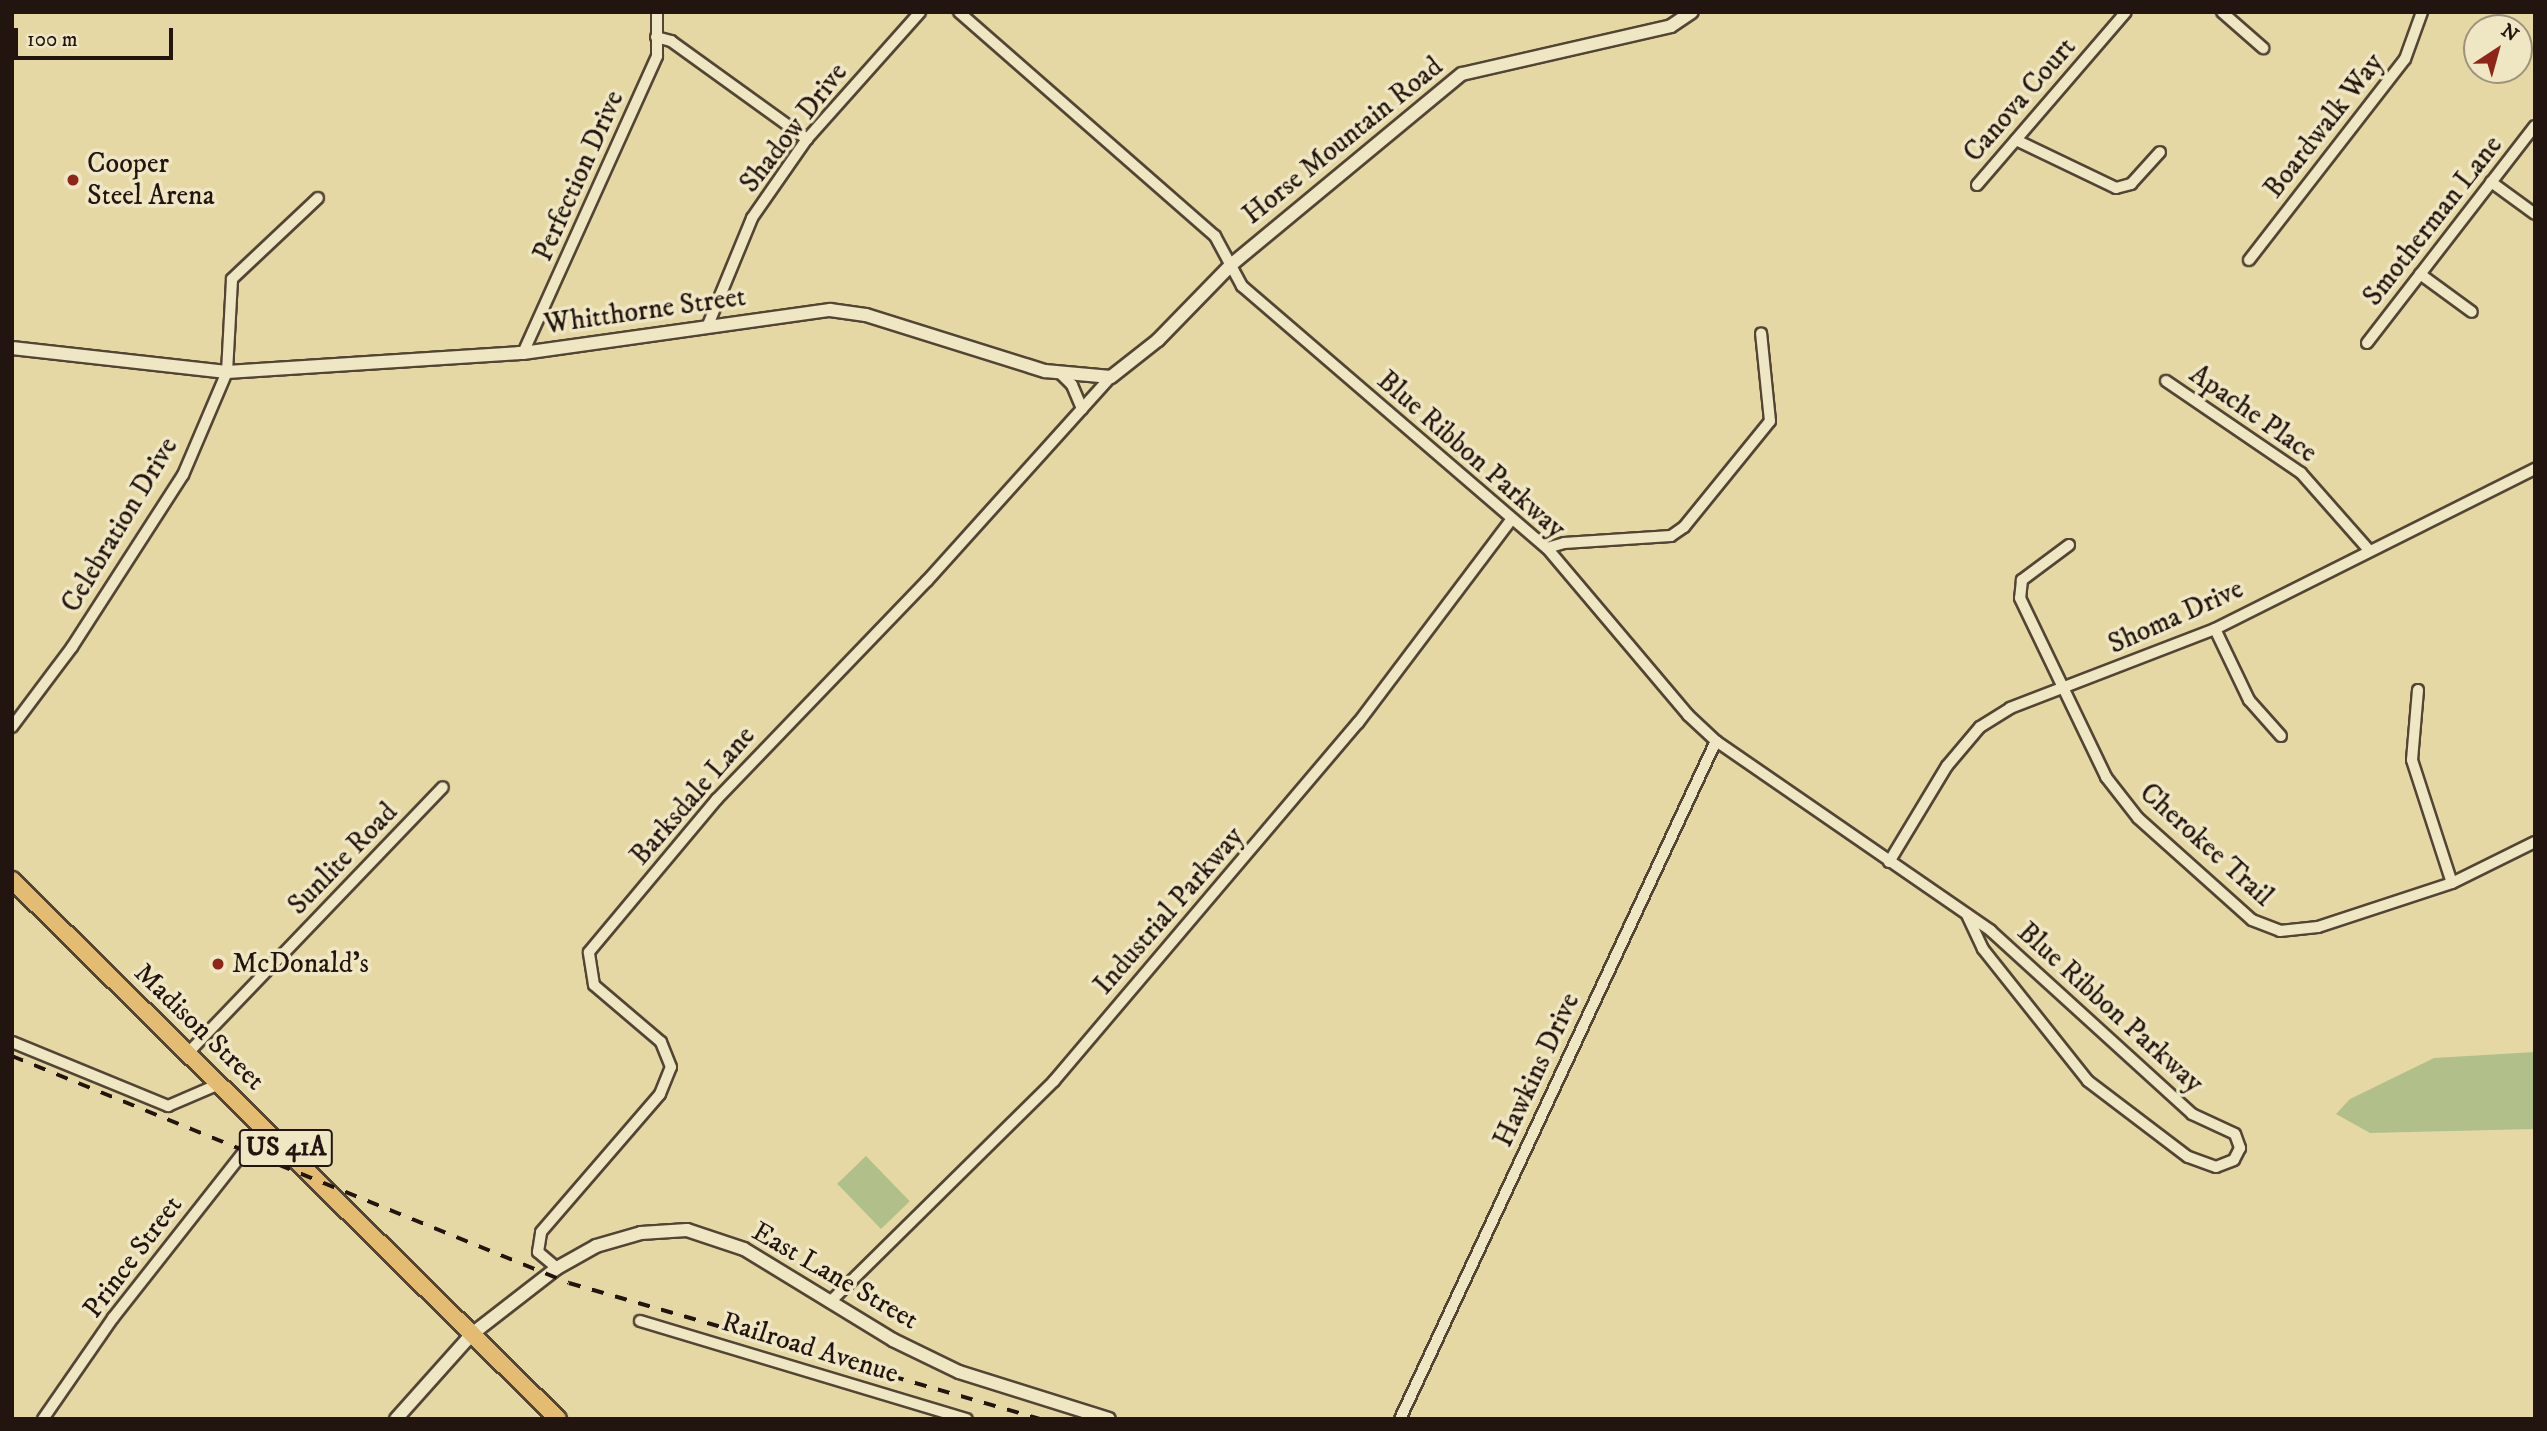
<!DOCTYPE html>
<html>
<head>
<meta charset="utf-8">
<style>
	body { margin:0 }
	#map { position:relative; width:2547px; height:1431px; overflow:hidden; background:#e6d8a5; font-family:"IM FELL DW Pica",serif }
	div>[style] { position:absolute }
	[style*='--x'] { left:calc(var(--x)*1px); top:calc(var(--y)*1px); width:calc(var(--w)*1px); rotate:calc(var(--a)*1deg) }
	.green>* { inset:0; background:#b1c08a; transform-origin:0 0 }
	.roads { filter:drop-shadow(2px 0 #534534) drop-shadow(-2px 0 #534534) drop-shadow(0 2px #534534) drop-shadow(0 -2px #534534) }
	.minor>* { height:10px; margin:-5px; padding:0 5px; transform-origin:5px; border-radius:5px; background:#efe6c4 }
	.tertiary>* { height:12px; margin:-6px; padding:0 6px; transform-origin:6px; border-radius:6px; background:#efe6c4 }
	.primary>* { height:16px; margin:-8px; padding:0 8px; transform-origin:8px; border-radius:8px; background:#e3bc72 }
	.rail>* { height:3.5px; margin-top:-1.75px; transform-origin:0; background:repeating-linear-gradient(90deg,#22140f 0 12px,transparent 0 24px) }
	.dots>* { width:19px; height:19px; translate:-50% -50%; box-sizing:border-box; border:4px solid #efe6c4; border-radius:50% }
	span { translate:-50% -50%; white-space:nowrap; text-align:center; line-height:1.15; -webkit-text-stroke:7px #efe6c4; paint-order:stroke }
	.shield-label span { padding:2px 5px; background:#efe6c4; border:2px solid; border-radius:5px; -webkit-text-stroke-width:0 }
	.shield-label { font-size:26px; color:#22140f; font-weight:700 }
	.street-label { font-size:28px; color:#22140f }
	.poi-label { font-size:28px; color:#22140f }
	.left { translate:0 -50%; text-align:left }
	.frame { position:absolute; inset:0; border:14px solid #22140f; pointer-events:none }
	.north { position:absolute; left:2463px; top:14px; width:70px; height:70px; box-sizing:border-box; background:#efe6c4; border:2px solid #9d927c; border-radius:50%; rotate:36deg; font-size:19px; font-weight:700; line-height:28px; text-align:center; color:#22140f }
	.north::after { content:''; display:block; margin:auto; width:24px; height:32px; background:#8f2418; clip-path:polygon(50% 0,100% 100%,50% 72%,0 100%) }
	.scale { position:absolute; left:14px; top:28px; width:159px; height:32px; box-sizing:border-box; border:4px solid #22140f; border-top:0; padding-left:9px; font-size:21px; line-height:24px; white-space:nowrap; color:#22140f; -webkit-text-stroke:5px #efe6c4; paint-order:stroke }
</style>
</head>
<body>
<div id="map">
	<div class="green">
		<i style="clip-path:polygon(2535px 1052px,2535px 1129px,2370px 1133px,2336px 1114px,2350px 1099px,2434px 1058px)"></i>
		<i style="left:866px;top:1156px;width:63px;height:40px;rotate:46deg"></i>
	</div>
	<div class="roads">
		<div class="minor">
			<i style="--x:959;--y:12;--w:340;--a:41.2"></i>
			<i style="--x:1215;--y:236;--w:57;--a:61.6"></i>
			<i style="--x:1242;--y:286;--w:402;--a:40.7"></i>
			<i style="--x:1547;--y:548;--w:219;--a:49.8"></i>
			<i style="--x:1688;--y:715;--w:38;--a:43"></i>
			<i style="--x:1716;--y:741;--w:334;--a:34.6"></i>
			<i style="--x:1991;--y:931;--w:272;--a:42.3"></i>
			<i style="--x:2192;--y:1114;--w:47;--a:24.9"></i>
			<i style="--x:2235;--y:1134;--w:15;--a:70"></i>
			<i style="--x:2240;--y:1148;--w:13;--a:117"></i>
			<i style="--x:2234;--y:1160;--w:19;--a:159"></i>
			<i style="--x:2216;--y:1167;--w:30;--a:-160"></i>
			<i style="--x:2188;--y:1157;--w:126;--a:-142.8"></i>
			<i style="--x:2088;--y:1081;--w:169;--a:-128.5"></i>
			<i style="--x:1983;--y:949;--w:38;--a:-115"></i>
			<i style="--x:2222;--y:12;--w:55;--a:41.3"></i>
			<i style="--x:656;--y:37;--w:16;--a:15"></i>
			<i style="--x:671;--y:41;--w:168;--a:35.8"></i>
			<i style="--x:2016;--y:140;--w:111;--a:25.6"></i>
			<i style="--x:2116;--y:188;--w:16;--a:-15"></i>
			<i style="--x:2131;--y:184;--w:43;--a:-47.8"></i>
			<i style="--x:2491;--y:182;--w:54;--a:36"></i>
			<i style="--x:1977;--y:185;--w:228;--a:-49.3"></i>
			<i style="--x:2249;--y:260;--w:254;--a:-52.2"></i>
			<i style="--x:2405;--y:59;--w:50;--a:-70.1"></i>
			<i style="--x:2420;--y:274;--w:64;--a:36.2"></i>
			<i style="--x:708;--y:325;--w:116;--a:-67.6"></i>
			<i style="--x:752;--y:218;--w:96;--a:-55.2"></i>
			<i style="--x:807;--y:139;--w:170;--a:-48.3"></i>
			<i style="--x:2367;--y:343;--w:274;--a:-52.3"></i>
			<i style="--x:523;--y:353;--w:326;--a:-65.7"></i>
			<i style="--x:657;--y:56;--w:44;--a:-90"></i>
			<i style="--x:1060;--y:373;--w:17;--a:45"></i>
			<i style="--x:1072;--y:385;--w:26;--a:67"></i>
			<i style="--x:2166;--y:381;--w:163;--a:34.3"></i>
			<i style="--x:2301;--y:473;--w:101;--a:48.6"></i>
			<i style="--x:2069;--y:545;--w:59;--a:143.3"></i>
			<i style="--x:2022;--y:580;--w:18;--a:96"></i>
			<i style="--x:2020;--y:598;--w:199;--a:64.3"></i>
			<i style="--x:2106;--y:777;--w:52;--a:52"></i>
			<i style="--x:2138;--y:818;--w:153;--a:41.8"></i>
			<i style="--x:2252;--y:920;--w:30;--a:21"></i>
			<i style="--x:2280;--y:931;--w:38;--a:-6"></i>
			<i style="--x:2318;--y:927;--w:141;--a:-18.2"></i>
			<i style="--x:2452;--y:883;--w:93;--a:-26.3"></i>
			<i style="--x:1547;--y:548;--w:18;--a:-16"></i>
			<i style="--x:1564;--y:543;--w:107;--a:-3.7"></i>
			<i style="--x:1671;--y:536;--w:16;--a:-35"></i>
			<i style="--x:1684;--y:527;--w:136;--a:-50.9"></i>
			<i style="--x:1770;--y:421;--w:88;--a:-95.8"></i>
			<i style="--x:2215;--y:629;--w:79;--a:64.4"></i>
			<i style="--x:2249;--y:700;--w:48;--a:48.4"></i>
			<i style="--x:2418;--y:690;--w:70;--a:94.9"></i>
			<i style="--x:2412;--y:760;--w:129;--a:72"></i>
			<i style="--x:12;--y:727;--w:100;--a:-53.1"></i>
			<i style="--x:72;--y:647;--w:205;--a:-57.2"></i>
			<i style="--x:183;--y:475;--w:112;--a:-66.9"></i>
			<i style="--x:227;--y:372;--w:93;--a:-86.9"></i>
			<i style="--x:232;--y:279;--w:118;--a:-43.3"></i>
			<i style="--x:1889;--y:862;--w:112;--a:-58.9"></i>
			<i style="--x:1947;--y:766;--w:51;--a:-49.8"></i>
			<i style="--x:1980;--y:727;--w:36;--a:-32"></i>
			<i style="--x:2010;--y:708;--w:220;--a:-21.1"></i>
			<i style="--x:2215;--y:629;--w:358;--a:-26.6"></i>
			<i style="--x:12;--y:1042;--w:169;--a:22.3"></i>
			<i style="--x:168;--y:1106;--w:56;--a:-23.3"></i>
			<i style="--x:188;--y:1053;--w:368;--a:-46.2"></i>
			<i style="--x:557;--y:1268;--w:25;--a:-140"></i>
			<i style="--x:538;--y:1252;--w:20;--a:-81"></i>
			<i style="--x:541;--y:1232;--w:182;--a:-49.2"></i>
			<i style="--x:660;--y:1094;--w:29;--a:-68"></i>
			<i style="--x:671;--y:1067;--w:27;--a:-112"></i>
			<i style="--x:661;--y:1042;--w:88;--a:-139.6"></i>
			<i style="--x:594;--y:985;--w:33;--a:-99"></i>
			<i style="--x:589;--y:952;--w:199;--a:-50.1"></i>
			<i style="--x:717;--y:799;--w:303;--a:-46.1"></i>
			<i style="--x:927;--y:581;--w:275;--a:-48"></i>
			<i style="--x:830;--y:1302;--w:315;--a:-44.6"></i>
			<i style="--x:1054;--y:1081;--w:470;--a:-49.7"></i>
			<i style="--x:1358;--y:723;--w:253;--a:-53"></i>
			<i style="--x:640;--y:1321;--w:341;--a:16.7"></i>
			<i style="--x:43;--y:1419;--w:123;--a:-55.3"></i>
			<i style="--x:113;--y:1318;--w:244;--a:-51.8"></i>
			<i style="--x:1400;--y:1419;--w:748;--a:-65.01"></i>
		</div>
		<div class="tertiary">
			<i style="--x:12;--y:348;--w:216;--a:6.4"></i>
			<i style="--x:227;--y:372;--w:297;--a:-3.7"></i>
			<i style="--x:523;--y:353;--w:310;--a:-8"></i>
			<i style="--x:830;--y:310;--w:36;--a:8"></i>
			<i style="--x:866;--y:315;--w:188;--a:17.4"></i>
			<i style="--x:1045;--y:371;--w:66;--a:5.2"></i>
			<i style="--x:1111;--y:377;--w:60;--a:-38.2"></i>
			<i style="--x:1158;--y:340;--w:106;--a:-45.8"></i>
			<i style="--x:1232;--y:264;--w:298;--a:-39.6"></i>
			<i style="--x:1462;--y:74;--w:214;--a:-12.9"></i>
			<i style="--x:1671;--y:26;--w:25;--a:-34"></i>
			<i style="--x:396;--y:1419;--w:114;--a:-48.2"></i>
			<i style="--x:472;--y:1334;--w:108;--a:-37.8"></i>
			<i style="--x:557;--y:1268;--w:45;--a:-29.4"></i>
			<i style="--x:596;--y:1246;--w:47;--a:-16.1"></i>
			<i style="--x:641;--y:1233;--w:46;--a:-3.7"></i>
			<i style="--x:687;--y:1230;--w:60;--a:18.4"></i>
			<i style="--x:744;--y:1249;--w:175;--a:31.4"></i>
			<i style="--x:893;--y:1340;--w:73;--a:25.9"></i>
			<i style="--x:959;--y:1372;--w:157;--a:17.4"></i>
		</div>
		<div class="primary">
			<i style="--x:12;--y:880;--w:767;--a:44.63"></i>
		</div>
	</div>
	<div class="rail">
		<i style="--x:12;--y:1056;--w:601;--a:22.17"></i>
		<i style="--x:569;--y:1283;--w:491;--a:16.1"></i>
	</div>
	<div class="dots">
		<i style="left:73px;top:180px;background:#8f2418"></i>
		<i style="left:218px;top:964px;background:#8f2418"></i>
	</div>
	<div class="shield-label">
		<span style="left:286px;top:1148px">US 41A</span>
	</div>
	<div class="street-label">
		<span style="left:2020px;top:100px;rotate:-49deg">Canova Court</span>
		<span style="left:2324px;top:126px;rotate:-52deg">Boardwalk Way</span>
		<span style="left:794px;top:128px;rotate:-52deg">Shadow Drive</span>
		<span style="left:1343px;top:141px;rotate:-39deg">Horse Mountain Road</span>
		<span style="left:579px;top:176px;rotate:-66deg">Perfection Drive</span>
		<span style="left:2433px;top:221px;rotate:-52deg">Smotherman Lane</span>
		<span style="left:645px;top:311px;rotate:-8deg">Whitthorne Street</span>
		<span style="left:2253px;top:414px;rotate:35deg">Apache Place</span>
		<span style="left:1471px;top:455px;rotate:41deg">Blue Ribbon Parkway</span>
		<span style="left:120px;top:525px;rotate:-59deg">Celebration Drive</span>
		<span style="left:2176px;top:617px;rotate:-24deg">Shoma Drive</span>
		<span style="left:693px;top:796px;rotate:-49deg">Barksdale Lane</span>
		<span style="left:2206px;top:845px;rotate:42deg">Cherokee Trail</span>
		<span style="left:343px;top:859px;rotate:-46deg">Sunlite Road</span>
		<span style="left:1169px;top:911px;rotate:-49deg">Industrial Parkway</span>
		<span style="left:2110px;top:1008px;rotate:42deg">Blue Ribbon Parkway</span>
		<span style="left:199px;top:1027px;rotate:44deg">Madison Street</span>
		<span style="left:1537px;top:1070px;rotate:-65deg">Hawkins Drive</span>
		<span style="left:133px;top:1257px;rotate:-53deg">Prince Street</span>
		<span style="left:835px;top:1276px;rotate:30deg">East Lane Street</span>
		<span style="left:810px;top:1348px;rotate:17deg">Railroad Avenue</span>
	</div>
	<div class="poi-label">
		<span class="left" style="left:87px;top:180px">Cooper<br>Steel Arena</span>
		<span class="left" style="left:232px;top:964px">McDonald's</span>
	</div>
	<div class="frame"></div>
	<div class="north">N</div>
	<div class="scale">100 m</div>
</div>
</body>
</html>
